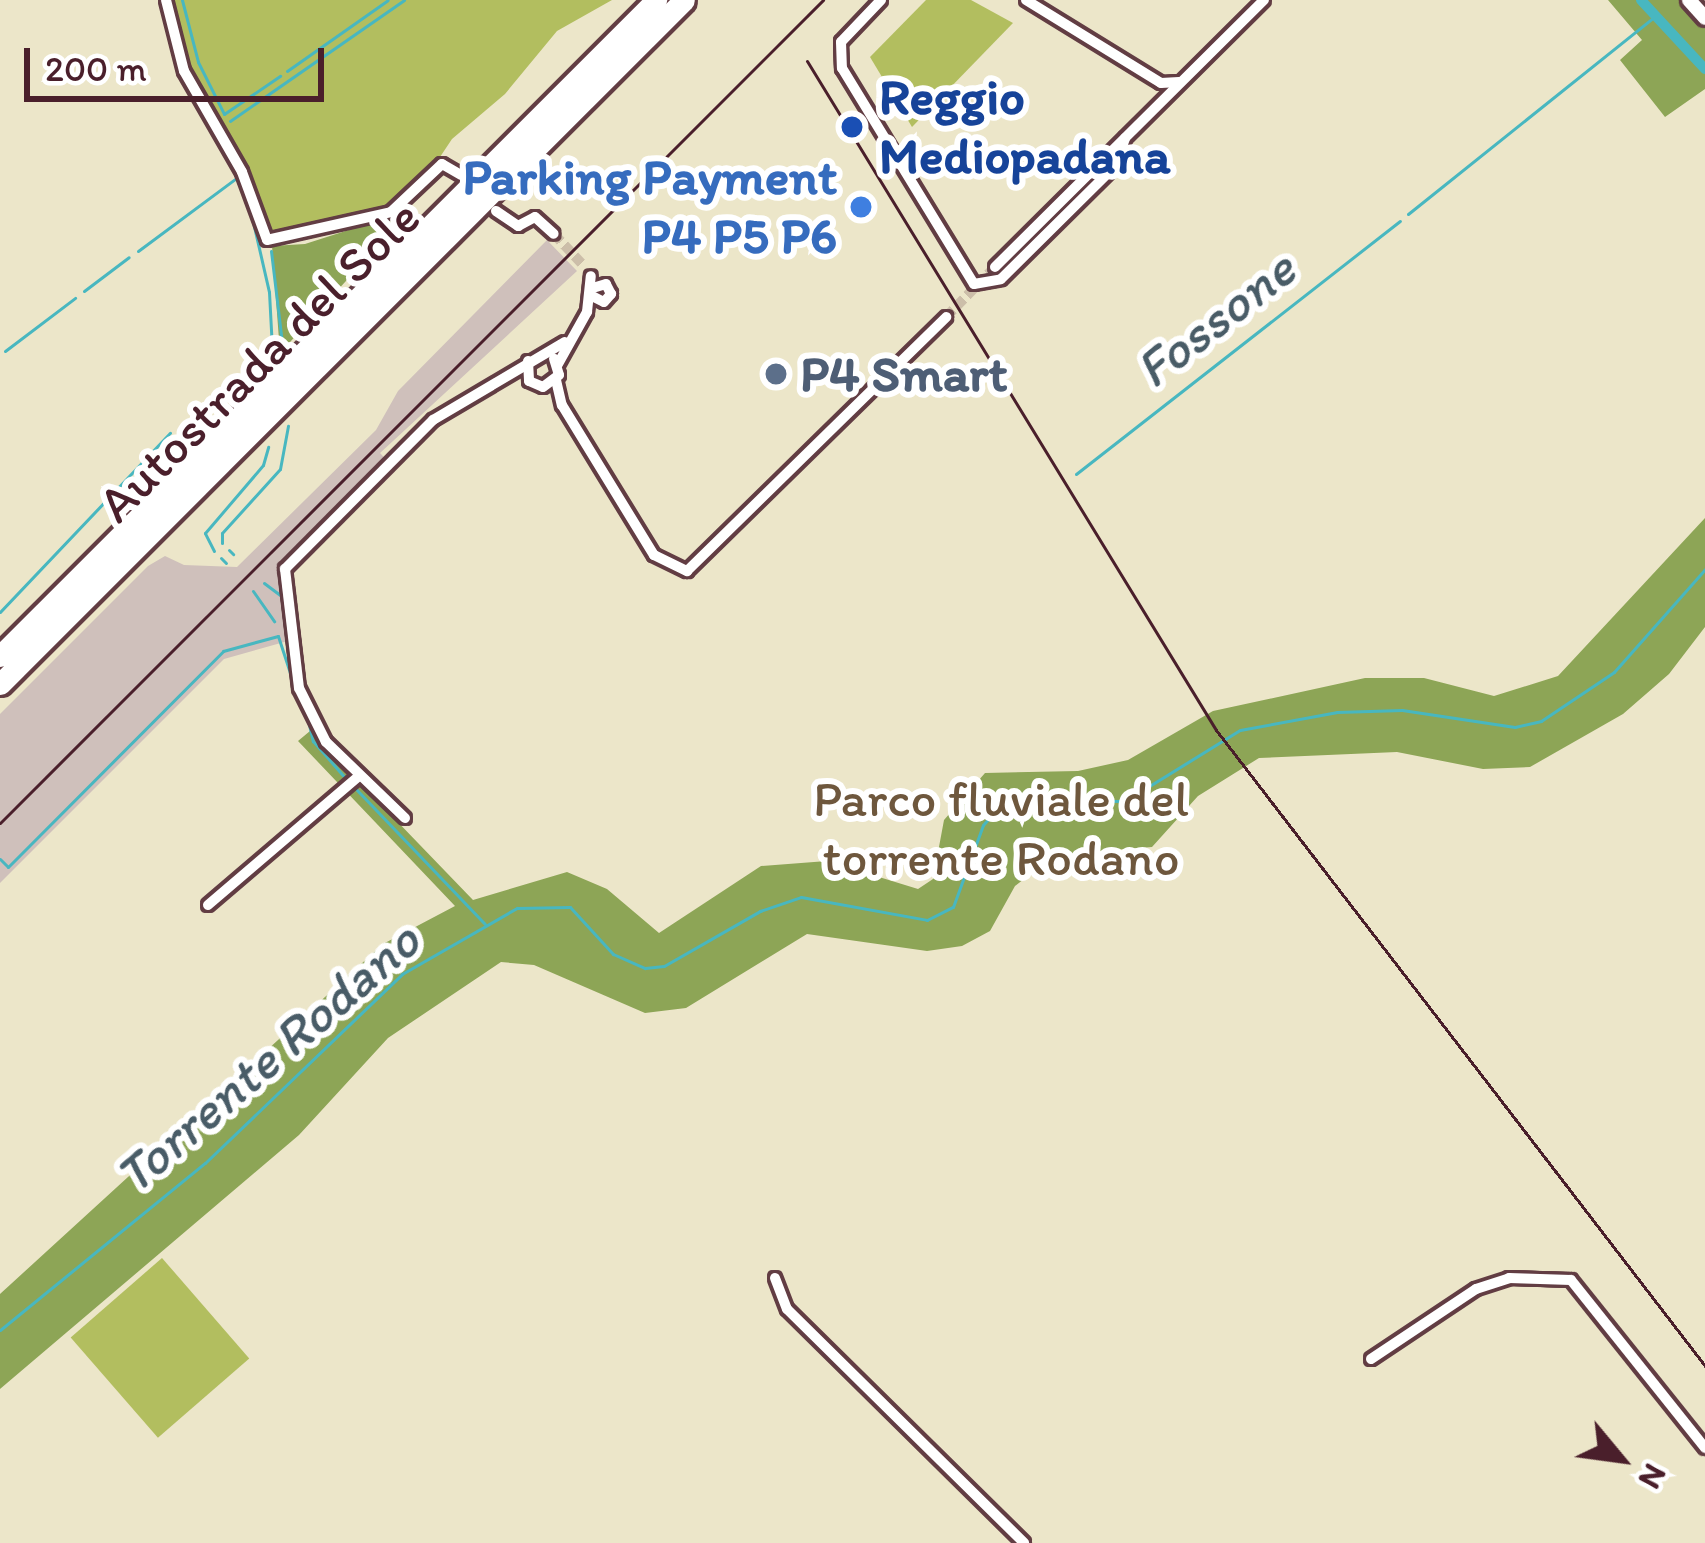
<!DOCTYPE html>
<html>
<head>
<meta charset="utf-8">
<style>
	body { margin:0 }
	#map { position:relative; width:1705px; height:1543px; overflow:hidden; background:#ece6c9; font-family:Itim,sans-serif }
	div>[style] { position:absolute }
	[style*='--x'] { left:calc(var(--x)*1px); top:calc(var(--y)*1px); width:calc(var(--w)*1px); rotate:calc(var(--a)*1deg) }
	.industrial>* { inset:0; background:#cfc0bb }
	.green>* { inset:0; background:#b2be5f; transform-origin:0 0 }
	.forest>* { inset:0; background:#8da556 }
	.stream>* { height:3px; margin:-1.5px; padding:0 1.5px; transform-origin:1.5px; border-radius:1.5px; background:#48b7c0 }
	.canal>* { height:10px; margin:-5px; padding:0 5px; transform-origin:5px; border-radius:5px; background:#48b7c0 }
	.minor-tunnel>* { height:10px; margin-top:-5px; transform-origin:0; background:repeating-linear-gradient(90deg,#ccbea9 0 10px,transparent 0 15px) }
	.roads { filter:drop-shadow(3px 0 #623d43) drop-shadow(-3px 0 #623d43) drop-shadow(0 3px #623d43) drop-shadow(0 -3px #623d43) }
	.minor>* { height:10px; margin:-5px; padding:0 5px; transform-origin:5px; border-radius:5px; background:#fff }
	.tertiary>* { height:14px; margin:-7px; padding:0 7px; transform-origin:7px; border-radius:7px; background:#fff }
	.motorway>* { height:21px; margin:-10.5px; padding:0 10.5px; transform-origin:10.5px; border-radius:10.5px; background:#fff }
	.rail>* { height:3px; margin:-1.5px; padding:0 1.5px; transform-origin:1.5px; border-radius:1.5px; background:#4a1f2b }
	.dots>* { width:33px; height:33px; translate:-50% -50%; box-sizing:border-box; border:6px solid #fff; border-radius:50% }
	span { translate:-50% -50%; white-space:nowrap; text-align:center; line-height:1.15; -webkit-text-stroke:12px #fff; paint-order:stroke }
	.transit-label { font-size:51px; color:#164399; font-weight:700 }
	.left { translate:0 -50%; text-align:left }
	.shop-label { font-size:51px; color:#366cbe; font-weight:700 }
	.right { translate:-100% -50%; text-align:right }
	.street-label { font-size:51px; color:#4a1f2b }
	.service-label { font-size:51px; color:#4e5e75; font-weight:700 }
	.park-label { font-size:51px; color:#6e573d }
	.water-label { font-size:54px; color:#495c67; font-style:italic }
	.north { position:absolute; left:1561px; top:1399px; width:120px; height:120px; -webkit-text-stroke:9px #fff; paint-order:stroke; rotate:119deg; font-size:33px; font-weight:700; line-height:48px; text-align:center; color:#4a1f2b }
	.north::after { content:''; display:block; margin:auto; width:42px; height:54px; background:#4a1f2b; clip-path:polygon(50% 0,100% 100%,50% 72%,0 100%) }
	.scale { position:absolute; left:24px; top:48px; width:300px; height:54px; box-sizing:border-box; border:6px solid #4a1f2b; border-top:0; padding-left:15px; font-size:36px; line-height:42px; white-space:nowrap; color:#4a1f2b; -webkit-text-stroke:9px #fff; paint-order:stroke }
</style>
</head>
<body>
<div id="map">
	<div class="industrial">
		<i style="clip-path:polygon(547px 240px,577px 271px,380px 453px,392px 466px,289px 570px,295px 639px,224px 659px,0 883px,0 714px,148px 566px,165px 556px,184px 565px,237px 567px,376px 430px,398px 391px)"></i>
	</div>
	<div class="green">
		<i style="clip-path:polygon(166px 0,612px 0,557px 31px,505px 94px,452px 139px,414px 196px,361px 221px,273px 241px,190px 84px)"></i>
		<i style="clip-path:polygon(926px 0,971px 0,1013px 23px,912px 127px,870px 57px)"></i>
		<i style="left:162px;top:1258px;width:133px;height:121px;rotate:49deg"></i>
	</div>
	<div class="forest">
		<i style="clip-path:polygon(1608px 0,1683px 0,1705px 27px,1705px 89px,1665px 117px,1620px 60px,1642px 40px)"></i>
		<i style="clip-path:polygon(411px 210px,280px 353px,272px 246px,305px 244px)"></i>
		<i style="clip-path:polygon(1705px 518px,1705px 627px,1669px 674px,1623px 714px,1530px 767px,1483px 769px,1397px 752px,1259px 758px,1198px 796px,1152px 847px,1076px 853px,1042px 865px,1015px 886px,990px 931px,962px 946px,927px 951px,807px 934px,686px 1008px,645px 1013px,534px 965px,501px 962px,388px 1038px,299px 1135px,0 1389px,0 1294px,383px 944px,455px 906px,298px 741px,310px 731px,473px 900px,567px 872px,607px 889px,659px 933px,761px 866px,827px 861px,918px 889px,933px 879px,944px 820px,985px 773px,1078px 771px,1128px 760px,1213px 711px,1365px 678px,1424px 678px,1494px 696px,1558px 676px)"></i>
	</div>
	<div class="stream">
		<i style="--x:182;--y:0;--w:64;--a:75.5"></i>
		<i style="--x:198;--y:62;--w:58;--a:63.4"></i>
		<i style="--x:224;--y:114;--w:68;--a:-34.2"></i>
		<i style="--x:161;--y:2;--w:73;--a:76.5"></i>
		<i style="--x:178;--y:73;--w:103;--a:59.7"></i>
		<i style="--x:287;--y:71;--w:123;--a:-35.1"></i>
		<i style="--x:230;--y:121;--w:212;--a:-34.8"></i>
		<i style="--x:222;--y:126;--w:40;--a:60.3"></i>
		<i style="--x:249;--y:175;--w:20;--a:70"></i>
		<i style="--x:250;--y:209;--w:85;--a:77.1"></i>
		<i style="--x:269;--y:292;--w:57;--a:87"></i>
		<i style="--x:1408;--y:214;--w:317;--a:-38.7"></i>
		<i style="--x:138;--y:251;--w:121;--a:-36.6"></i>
		<i style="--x:271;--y:251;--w:101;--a:83.2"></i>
		<i style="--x:84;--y:291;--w:56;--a:-37.1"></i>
		<i style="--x:5;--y:351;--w:88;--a:-37.1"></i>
		<i style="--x:1076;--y:474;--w:411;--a:-38"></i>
		<i style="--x:222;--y:543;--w:10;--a:-90"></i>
		<i style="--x:222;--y:533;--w:86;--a:-47.8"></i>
		<i style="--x:280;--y:469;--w:44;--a:-79.5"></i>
		<i style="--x:229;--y:550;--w:6;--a:45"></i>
		<i style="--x:214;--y:551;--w:20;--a:-117"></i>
		<i style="--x:205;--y:533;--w:89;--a:-49.5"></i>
		<i style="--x:263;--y:465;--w:19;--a:-74"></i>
		<i style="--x:221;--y:558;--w:7;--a:45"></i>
		<i style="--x:264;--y:583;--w:20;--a:37"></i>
		<i style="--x:253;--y:591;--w:37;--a:55"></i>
		<i style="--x:0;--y:612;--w:247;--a:-46.5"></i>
		<i style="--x:307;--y:716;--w:26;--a:77"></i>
		<i style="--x:313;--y:741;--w:52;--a:48.9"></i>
		<i style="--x:355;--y:788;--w:188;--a:46.3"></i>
		<i style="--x:0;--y:859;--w:11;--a:45"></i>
		<i style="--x:8;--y:867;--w:305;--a:-45.1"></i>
		<i style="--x:223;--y:651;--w:57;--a:-15.3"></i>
		<i style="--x:278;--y:636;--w:45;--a:72"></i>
		<i style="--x:0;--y:1330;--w:264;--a:-39.2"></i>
		<i style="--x:205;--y:1163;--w:273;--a:-43.8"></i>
		<i style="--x:402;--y:974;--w:133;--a:-29.9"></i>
		<i style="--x:517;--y:908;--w:53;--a:-1.1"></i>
		<i style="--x:570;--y:907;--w:64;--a:47.5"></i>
		<i style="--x:613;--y:954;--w:35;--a:24"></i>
		<i style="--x:645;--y:968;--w:19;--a:-6"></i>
		<i style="--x:664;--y:966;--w:111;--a:-29.8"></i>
		<i style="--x:760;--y:911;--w:43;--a:-18.9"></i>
		<i style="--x:801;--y:897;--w:128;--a:10.3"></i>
		<i style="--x:927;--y:920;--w:29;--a:-27"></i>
		<i style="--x:953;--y:907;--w:87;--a:-69.9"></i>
		<i style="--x:983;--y:825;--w:33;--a:-49"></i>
		<i style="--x:1005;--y:800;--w:120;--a:0.5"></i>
		<i style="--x:1125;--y:801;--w:135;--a:-31.7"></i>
		<i style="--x:1240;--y:730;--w:99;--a:-10.5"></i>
		<i style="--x:1337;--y:712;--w:65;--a:-1.8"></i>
		<i style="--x:1402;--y:710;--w:114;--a:8.6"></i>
		<i style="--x:1515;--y:727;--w:27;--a:-13"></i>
		<i style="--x:1541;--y:721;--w:88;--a:-33.9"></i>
		<i style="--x:1614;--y:672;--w:137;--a:-48.5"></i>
	</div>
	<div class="canal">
		<i style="--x:1641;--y:0;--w:94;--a:47.2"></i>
	</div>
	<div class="minor-tunnel">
		<i style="--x:554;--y:234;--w:42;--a:46.9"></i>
		<i style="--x:946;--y:317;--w:70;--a:-45.6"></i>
	</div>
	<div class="roads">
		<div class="minor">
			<i style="--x:166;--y:0;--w:73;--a:75.8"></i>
			<i style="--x:184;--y:71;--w:116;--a:60.1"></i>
			<i style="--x:242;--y:172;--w:72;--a:69.8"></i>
			<i style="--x:267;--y:240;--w:127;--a:-12.7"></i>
			<i style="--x:391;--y:212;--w:70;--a:-43.3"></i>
			<i style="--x:442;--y:164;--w:22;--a:30"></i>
			<i style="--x:881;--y:0;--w:58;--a:133.6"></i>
			<i style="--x:841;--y:42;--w:26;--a:88"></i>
			<i style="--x:842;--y:68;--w:253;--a:58.6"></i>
			<i style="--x:974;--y:284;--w:27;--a:-10"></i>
			<i style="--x:1001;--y:279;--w:161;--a:-44.7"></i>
			<i style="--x:1115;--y:166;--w:30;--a:-70"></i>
			<i style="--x:1026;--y:0;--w:158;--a:31.6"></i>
			<i style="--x:1161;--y:83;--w:18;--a:-3"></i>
			<i style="--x:496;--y:211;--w:27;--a:34"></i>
			<i style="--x:518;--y:226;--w:19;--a:-28"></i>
			<i style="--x:535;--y:217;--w:25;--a:42"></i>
			<i style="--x:995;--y:267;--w:379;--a:-44.8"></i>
			<i style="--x:592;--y:296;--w:13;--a:27"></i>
			<i style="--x:604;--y:302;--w:11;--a:-49"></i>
			<i style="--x:611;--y:294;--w:11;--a:-117"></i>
			<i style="--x:606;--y:284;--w:14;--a:163"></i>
			<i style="--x:528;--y:361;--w:20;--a:87"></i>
			<i style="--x:529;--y:381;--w:15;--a:23"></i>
			<i style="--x:543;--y:387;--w:20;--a:-37"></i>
			<i style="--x:559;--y:375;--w:17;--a:-107"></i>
			<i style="--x:558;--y:364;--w:60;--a:-60.9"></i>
			<i style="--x:587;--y:312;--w:36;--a:-84"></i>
			<i style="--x:556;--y:380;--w:26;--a:77"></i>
			<i style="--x:562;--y:405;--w:176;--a:58.5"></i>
			<i style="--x:654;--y:555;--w:37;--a:26"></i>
			<i style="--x:687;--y:571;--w:363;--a:-44.4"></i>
			<i style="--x:405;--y:818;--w:110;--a:-136.1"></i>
			<i style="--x:326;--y:742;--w:60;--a:-116.6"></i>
			<i style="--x:299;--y:688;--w:120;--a:-96.7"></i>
			<i style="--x:285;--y:569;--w:210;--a:-45.2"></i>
			<i style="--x:433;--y:420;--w:153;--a:-30.6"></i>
			<i style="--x:208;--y:905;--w:197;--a:-40.5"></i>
			<i style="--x:775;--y:1278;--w:33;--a:69"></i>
			<i style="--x:787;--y:1309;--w:333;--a:44.6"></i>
			<i style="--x:1371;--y:1359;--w:126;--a:-33.7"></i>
			<i style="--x:1476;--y:1289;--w:35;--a:-18"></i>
			<i style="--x:1509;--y:1278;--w:62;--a:1.8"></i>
			<i style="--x:1571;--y:1280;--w:215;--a:51.4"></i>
		</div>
		<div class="tertiary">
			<i style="--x:1689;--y:0;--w:24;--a:48"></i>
		</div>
		<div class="motorway">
			<i style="--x:0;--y:656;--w:928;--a:-45"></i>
			<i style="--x:0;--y:684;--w:967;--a:-45"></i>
		</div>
	</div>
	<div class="rail">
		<i style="--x:807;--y:61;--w:784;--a:58.56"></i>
		<i style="--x:1216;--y:730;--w:802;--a:52.44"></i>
		<i style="--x:0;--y:823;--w:1164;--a:-45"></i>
	</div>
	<div class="dots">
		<i style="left:852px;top:127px;background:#1a4fb4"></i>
		<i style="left:861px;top:207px;background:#3f7fe0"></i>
		<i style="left:776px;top:374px;background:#5c6f8a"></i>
	</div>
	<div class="transit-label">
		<span class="left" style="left:879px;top:127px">Reggio<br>Mediopadana</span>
	</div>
	<div class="shop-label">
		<span class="right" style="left:837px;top:207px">Parking Payment<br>P4 P5 P6</span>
	</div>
	<div class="street-label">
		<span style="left:259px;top:361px;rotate:-45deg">Autostrada del Sole</span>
	</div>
	<div class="service-label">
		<span class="left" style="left:800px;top:374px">P4 Smart</span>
	</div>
	<div class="park-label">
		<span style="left:1001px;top:829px">Parco fluviale del<br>torrente Rodano</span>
	</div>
	<div class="water-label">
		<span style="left:1215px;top:319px;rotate:-38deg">Fossone</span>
		<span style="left:267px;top:1058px;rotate:-41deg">Torrente Rodano</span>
	</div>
	<div class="north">N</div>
	<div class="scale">200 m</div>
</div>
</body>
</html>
